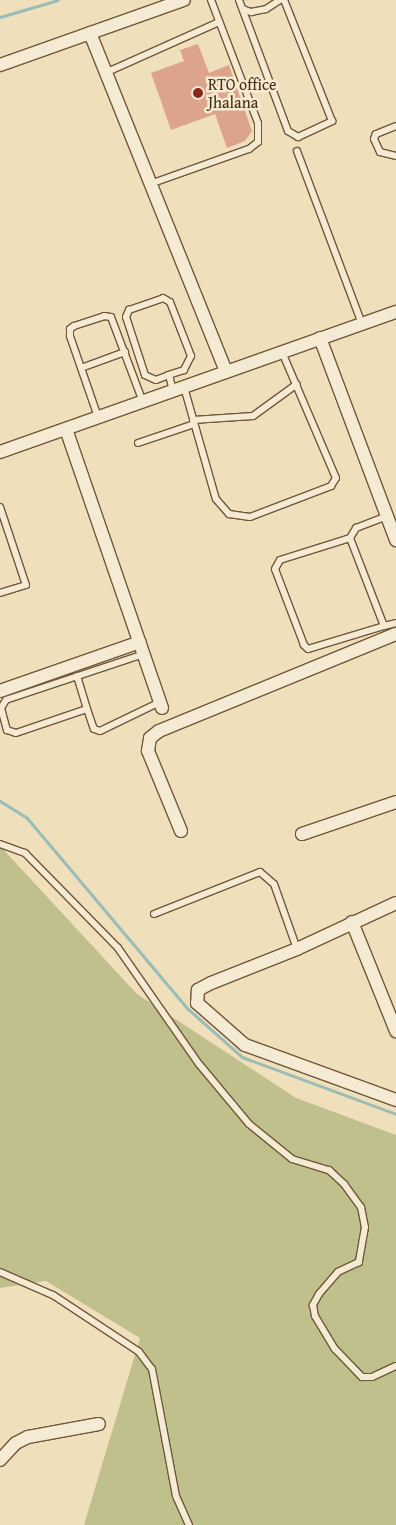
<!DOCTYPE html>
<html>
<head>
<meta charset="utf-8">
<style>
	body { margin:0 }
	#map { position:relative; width:396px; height:1525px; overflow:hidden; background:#efdfbb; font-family:"Gentium Book Plus",serif }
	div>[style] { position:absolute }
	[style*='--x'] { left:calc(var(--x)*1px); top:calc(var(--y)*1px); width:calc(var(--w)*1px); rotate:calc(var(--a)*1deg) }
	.green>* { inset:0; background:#c0c08c }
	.stream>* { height:3px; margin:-1.5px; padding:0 1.5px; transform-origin:1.5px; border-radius:1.5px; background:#9abcb6 }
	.building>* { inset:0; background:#dca58b }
	.roads { filter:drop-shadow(1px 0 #705738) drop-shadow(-1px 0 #705738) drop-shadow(0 1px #705738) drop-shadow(0 -1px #705738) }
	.service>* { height:6px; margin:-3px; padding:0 3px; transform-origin:3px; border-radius:3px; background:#f5ead3 }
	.minor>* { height:12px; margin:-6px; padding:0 6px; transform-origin:6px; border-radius:6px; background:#f5ead3 }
	.dots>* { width:14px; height:14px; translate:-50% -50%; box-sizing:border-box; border:2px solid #f5ead3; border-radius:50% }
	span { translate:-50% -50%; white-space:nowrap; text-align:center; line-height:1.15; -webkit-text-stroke:5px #f5ead3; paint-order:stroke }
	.poi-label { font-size:16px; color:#452a0c }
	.left { translate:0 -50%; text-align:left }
</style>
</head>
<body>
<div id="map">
	<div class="green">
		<i style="clip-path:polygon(0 846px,137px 994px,296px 1098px,396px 1135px,396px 1525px,84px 1525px,140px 1338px,46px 1281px,0 1288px)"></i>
	</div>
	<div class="stream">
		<i style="--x:0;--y:17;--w:60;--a:-16.3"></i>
		<i style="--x:0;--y:801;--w:32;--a:32"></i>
		<i style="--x:27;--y:818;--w:250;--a:49.9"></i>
		<i style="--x:188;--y:1009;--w:72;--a:41.6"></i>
		<i style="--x:242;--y:1057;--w:164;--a:20.3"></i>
	</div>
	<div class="building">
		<i style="clip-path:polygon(198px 44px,209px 73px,229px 65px,252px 131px,245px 141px,227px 148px,215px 114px,171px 130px,151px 73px,184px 61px,180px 50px)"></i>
	</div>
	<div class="roads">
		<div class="service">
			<i style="--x:239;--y:0;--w:140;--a:69.5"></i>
			<i style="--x:288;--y:131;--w:12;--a:31"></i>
			<i style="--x:298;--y:137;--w:38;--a:-25"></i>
			<i style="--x:332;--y:121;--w:130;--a:-111.6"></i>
			<i style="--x:243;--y:9;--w:9;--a:21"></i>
			<i style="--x:251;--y:12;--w:15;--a:-11"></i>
			<i style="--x:266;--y:9;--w:17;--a:-33"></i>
			<i style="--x:105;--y:73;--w:125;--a:-24.1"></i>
			<i style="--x:396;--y:126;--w:22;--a:158"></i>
			<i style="--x:376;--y:134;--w:5;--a:112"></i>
			<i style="--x:374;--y:139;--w:14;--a:65"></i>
			<i style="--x:380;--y:152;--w:16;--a:14"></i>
			<i style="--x:297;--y:151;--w:185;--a:69.4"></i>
			<i style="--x:150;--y:184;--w:105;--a:-19.5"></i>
			<i style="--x:249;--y:149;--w:11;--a:-38"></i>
			<i style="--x:258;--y:142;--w:19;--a:-90"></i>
			<i style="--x:258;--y:123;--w:132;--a:-110.9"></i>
			<i style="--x:81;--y:368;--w:47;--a:-20"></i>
			<i style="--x:169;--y:375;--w:14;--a:159"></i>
			<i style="--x:156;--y:380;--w:12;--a:-156"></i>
			<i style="--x:145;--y:375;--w:61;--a:-108.1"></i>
			<i style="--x:126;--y:317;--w:8;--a:-67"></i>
			<i style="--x:129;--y:310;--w:36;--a:-19"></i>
			<i style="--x:163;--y:298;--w:8;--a:30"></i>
			<i style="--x:170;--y:302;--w:58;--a:68.7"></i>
			<i style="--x:191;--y:356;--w:16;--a:117"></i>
			<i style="--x:184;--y:370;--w:16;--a:162"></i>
			<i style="--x:169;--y:375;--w:16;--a:76"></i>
			<i style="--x:184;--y:387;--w:116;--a:74.1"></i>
			<i style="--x:216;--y:499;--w:20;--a:49"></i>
			<i style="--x:229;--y:514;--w:21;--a:8"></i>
			<i style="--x:250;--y:517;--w:87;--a:-20.9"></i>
			<i style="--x:331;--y:486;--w:9;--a:-58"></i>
			<i style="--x:336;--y:478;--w:137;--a:-113.2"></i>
			<i style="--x:98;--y:417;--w:86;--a:-109.1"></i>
			<i style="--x:70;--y:336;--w:7;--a:-90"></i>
			<i style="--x:70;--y:329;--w:5;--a:-37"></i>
			<i style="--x:74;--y:326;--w:32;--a:-18"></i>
			<i style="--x:104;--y:316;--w:7;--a:8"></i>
			<i style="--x:111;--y:317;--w:91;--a:69.4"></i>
			<i style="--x:193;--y:420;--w:60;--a:-3.8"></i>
			<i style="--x:253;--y:416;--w:54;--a:-36"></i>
			<i style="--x:138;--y:443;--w:59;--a:-18.7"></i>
			<i style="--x:0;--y:507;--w:82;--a:71.6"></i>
			<i style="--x:26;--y:585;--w:27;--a:163"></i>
			<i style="--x:350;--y:538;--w:94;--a:68.9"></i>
			<i style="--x:384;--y:626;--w:12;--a:-14"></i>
			<i style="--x:384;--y:626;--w:79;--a:163.2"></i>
			<i style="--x:308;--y:649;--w:6;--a:-135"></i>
			<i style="--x:304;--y:645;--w:81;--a:-110.9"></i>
			<i style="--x:275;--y:569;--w:10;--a:-61"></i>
			<i style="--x:280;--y:560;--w:73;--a:-17.4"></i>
			<i style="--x:350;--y:538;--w:12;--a:-59"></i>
			<i style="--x:356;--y:528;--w:33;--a:-21"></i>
			<i style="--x:144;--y:654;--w:145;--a:161.6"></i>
			<i style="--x:6;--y:700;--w:9;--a:122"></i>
			<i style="--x:1;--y:708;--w:23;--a:75"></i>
			<i style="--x:7;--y:730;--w:9;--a:18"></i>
			<i style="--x:16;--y:733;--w:75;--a:-18.7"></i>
			<i style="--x:87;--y:709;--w:21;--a:71"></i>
			<i style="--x:94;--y:729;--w:6;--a:18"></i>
			<i style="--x:100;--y:731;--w:67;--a:-25.8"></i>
			<i style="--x:77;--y:676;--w:34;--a:73"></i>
			<i style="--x:0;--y:844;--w:27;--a:20"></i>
			<i style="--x:25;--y:853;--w:133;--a:45.6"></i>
			<i style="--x:118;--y:948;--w:141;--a:55.1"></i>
			<i style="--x:199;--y:1064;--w:78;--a:50.2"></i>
			<i style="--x:249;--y:1124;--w:55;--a:39.1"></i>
			<i style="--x:292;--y:1159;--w:39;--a:17"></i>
			<i style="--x:329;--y:1170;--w:21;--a:43"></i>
			<i style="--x:344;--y:1184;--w:29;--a:54"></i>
			<i style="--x:361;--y:1207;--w:20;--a:79"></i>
			<i style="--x:365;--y:1227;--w:36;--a:100"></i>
			<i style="--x:359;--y:1262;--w:23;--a:155"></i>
			<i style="--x:338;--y:1272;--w:29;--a:131"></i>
			<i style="--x:319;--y:1294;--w:13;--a:119"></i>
			<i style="--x:313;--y:1305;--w:11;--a:80"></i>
			<i style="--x:315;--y:1316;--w:39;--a:59"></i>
			<i style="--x:335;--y:1349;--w:39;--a:46"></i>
			<i style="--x:362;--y:1377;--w:10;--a:0"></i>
			<i style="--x:372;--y:1377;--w:26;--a:-25"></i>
			<i style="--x:154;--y:914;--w:114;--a:-21.6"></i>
			<i style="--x:260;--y:872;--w:18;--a:41"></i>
			<i style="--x:274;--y:884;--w:69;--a:70.5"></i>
			<i style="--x:0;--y:1272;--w:58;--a:23.5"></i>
			<i style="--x:53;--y:1295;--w:103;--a:33.5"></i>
			<i style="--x:139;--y:1352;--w:21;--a:53"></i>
			<i style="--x:152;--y:1369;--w:129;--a:79.3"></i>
			<i style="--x:176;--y:1496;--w:32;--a:66"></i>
		</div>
		<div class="minor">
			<i style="--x:90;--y:33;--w:365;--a:68.1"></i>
			<i style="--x:0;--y:65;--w:195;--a:-19.5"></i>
			<i style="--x:320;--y:338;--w:216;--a:69.4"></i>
			<i style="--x:66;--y:429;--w:295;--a:71"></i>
			<i style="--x:0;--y:452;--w:420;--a:-19.5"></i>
			<i style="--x:0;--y:691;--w:148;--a:-19.3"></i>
			<i style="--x:181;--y:831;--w:87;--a:-112.4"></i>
			<i style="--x:148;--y:751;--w:13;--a:-81"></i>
			<i style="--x:150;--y:738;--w:11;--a:-38"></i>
			<i style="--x:159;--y:731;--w:256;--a:-22.3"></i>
			<i style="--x:302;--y:834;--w:99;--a:-18.8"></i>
			<i style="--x:396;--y:903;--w:109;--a:155.1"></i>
			<i style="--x:297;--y:949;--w:92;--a:158.4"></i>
			<i style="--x:211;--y:983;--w:15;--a:152"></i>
			<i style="--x:198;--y:990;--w:13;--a:94"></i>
			<i style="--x:197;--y:1003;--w:64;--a:41.2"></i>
			<i style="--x:245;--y:1045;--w:161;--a:20"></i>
			<i style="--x:352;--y:922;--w:118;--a:68"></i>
			<i style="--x:0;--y:1460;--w:23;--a:-47"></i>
			<i style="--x:16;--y:1443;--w:13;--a:-27"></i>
			<i style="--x:28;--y:1437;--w:72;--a:-10.4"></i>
		</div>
	</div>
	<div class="dots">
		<i style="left:198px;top:93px;background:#8f2418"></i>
	</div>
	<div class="poi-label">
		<span class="left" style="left:208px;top:93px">RTO office<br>Jhalana</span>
	</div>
</div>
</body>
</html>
